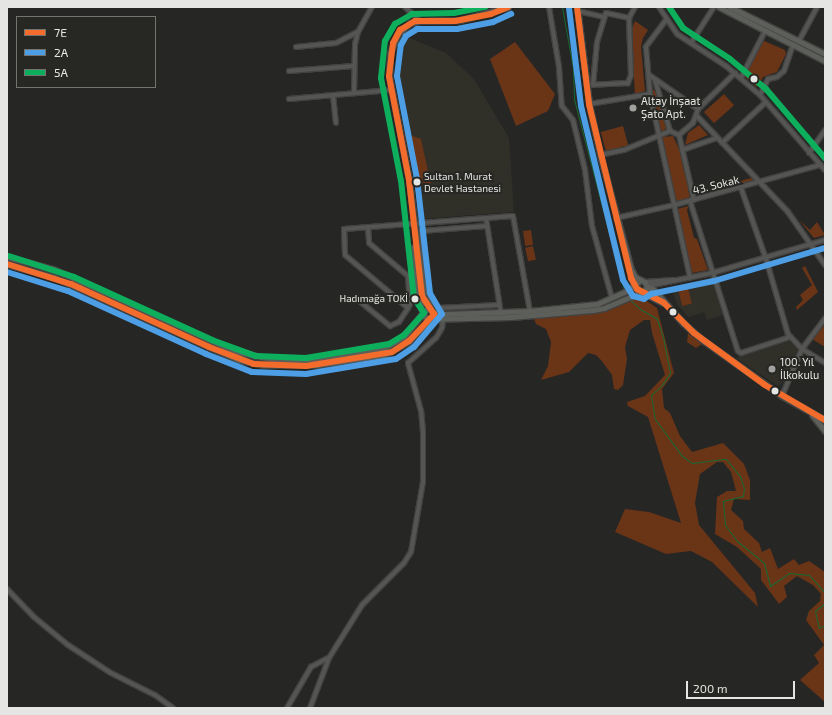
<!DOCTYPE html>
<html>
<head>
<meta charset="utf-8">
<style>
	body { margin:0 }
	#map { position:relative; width:832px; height:715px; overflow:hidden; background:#262625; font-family:"Exo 2",sans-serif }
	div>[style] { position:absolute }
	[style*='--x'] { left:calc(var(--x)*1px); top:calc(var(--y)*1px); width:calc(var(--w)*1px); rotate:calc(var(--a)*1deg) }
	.built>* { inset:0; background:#302f28 }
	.green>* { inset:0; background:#6a3417; transform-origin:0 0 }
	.stream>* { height:1px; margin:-0.5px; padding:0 0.5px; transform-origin:0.5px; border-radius:0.5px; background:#176b34 }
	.roads { filter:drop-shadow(1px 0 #424241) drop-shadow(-1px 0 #424241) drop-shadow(0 1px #424241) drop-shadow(0 -1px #424241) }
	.minor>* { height:4px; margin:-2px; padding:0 2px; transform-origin:2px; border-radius:2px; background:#555554 }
	.major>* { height:5px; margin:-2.5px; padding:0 2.5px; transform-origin:2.5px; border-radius:2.5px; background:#5d5f5a }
	.bus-1>* { height:6px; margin:-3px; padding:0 3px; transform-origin:3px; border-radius:3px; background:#f36c2b }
	.bus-2>* { height:6px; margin:-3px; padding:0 3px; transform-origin:3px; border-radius:3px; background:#4d9ee5 }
	.bus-3>* { height:6px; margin:-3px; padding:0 3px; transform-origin:3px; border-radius:3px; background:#0daf5c }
	.dots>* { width:11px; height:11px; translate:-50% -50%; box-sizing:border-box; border:2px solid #272724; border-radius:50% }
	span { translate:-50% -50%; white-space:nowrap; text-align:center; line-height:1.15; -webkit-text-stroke:4px #272724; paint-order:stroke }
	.bus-label { font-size:10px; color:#e5e5e3 }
	.left { translate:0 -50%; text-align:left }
	.right { translate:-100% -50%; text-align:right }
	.poi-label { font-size:11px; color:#e5e5e3 }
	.street-label { font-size:11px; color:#e5e5e3 }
	.frame { position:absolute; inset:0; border:8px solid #e5e5e3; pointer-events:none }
	.legend { position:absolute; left:16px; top:16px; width:140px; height:72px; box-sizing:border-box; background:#272724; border:1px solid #737370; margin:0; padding:5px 7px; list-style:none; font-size:12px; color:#e5e5e3 }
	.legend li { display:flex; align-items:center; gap:8px; height:20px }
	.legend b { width:20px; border:1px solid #737370 }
	.scale { position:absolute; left:686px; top:681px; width:109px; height:18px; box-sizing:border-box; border:2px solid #e5e5e3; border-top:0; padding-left:5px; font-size:12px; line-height:14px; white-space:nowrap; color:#e5e5e3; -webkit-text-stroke:3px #272724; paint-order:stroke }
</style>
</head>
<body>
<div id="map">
	<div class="built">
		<i style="clip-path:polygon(407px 37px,446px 53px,474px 79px,509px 138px,514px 212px,418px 219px,416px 184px,404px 133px,396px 82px,396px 51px)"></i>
		<i style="clip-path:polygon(711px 277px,723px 315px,707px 320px,704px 312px,689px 317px,678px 306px,671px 289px)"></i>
		<i style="clip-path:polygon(789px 341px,798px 349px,788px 379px,778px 386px,736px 358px)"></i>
	</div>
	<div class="green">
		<i style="clip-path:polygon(635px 21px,648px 30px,643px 38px,641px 47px,645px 91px,635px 94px,631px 32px)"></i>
		<i style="clip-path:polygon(762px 40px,785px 50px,786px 54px,777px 72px,763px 77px,757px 87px,744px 76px)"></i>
		<i style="clip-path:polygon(515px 42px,555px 94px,548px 111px,516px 126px,490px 59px)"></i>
		<i style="clip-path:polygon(652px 89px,655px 91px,668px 127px,659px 133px)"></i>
		<i style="left:724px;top:94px;width:15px;height:27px;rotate:48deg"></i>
		<i style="clip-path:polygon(699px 125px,708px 135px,685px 145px,688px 133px)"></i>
		<i style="left:623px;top:126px;width:20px;height:23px;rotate:75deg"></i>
		<i style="clip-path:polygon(404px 133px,421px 139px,431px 185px,416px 184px)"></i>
		<i style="clip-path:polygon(673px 136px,681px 153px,690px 198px,676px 202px,662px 137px)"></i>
		<i style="clip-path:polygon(751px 178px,755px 181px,727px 189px,726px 185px)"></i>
		<i style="clip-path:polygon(689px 206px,687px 210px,694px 238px,697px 239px,708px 270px,692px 273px,677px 209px)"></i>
		<i style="clip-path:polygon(799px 220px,810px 230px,817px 222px,825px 235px,814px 238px)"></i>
		<i style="left:531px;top:230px;width:15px;height:8px;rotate:82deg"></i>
		<i style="left:533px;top:246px;width:14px;height:8px;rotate:78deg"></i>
		<i style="clip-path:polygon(805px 266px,818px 292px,797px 310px,796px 307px,803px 300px,800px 295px,812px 285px,802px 268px)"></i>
		<i style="left:688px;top:288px;width:16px;height:10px;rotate:76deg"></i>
		<i style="clip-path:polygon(638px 295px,657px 308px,674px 373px,662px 389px,664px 408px,670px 413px,680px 436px,692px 452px,723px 443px,744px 464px,750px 480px,750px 500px,734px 499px,731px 510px,743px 521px,744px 529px,759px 543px,762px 552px,770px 548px,778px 569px,794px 559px,799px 565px,809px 561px,825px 572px,825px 702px,800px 680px,819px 663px,814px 655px,824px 645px,806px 620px,809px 611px,820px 601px,821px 594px,813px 585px,797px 576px,784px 586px,787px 597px,779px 604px,761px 580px,761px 569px,737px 547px,715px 534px,717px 497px,727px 491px,736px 491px,731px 472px,723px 462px,717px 462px,700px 474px,695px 503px,699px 525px,755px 593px,758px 607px,712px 562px,691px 551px,666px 554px,615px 532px,625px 509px,649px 512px,681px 523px,648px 417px,628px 406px,627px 402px,645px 396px,665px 375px,652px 333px,650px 320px,644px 320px,630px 330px,625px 347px,627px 359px,623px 385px,618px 390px,614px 389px,612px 375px,601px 360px,596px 355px,588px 353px,569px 372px,541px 380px,548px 366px,551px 342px,546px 329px,536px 324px,534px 319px,604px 311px)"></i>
		<i style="clip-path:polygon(825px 325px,825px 347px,812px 339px)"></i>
		<i style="clip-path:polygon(688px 333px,702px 344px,696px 348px,687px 342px)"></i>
	</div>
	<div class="stream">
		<i style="--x:562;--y:7;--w:62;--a:79.8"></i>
		<i style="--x:573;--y:68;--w:31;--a:88"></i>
		<i style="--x:574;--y:99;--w:196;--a:75.3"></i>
		<i style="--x:630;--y:300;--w:13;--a:42"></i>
		<i style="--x:640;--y:309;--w:20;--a:30"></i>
		<i style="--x:657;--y:319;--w:19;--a:72"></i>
		<i style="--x:663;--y:337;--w:37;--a:79"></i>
		<i style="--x:670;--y:373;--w:14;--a:124"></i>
		<i style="--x:662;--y:385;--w:15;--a:138"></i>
		<i style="--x:651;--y:395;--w:24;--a:81"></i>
		<i style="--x:655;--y:419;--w:46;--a:53.9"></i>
		<i style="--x:682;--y:456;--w:12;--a:35"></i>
		<i style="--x:692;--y:463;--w:34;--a:-7"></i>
		<i style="--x:726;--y:459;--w:22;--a:51"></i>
		<i style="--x:740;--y:476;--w:13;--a:72"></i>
		<i style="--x:744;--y:488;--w:8;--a:97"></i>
		<i style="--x:743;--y:496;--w:21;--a:166"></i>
		<i style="--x:723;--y:501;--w:24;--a:85"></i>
		<i style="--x:725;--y:525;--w:20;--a:53"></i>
		<i style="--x:737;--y:541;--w:35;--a:39"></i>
		<i style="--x:764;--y:563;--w:24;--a:75"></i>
		<i style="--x:770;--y:586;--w:23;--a:-34"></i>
		<i style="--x:789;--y:573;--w:20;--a:6"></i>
		<i style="--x:809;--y:575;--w:24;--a:48"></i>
		<i style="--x:825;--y:603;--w:13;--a:141"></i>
		<i style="--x:815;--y:611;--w:17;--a:77"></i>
		<i style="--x:819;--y:628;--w:7;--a:-27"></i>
	</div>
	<div class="roads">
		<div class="minor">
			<i style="--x:405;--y:7;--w:21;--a:43"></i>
			<i style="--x:549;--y:7;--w:61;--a:80.5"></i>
			<i style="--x:559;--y:67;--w:39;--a:86"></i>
			<i style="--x:562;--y:106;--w:18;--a:52"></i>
			<i style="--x:573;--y:120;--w:51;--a:76.5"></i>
			<i style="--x:585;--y:170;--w:56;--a:82.9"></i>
			<i style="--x:592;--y:226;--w:75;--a:74.5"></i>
			<i style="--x:659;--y:7;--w:32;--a:56"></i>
			<i style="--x:677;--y:34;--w:59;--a:33.1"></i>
			<i style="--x:726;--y:66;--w:45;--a:40.5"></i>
			<i style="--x:760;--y:95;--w:99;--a:49.1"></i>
			<i style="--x:582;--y:12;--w:23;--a:13"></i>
			<i style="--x:606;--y:13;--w:24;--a:12"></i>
			<i style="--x:629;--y:18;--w:57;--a:88"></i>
			<i style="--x:631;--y:75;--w:9;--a:111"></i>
			<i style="--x:628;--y:83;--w:35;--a:177"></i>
			<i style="--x:593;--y:85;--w:43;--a:-84.7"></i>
			<i style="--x:597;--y:42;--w:30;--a:-73"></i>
			<i style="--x:629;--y:18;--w:13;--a:-61"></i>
			<i style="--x:666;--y:20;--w:34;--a:127"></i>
			<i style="--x:646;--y:47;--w:47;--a:85.1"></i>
			<i style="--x:650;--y:94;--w:188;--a:77.7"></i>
			<i style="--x:799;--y:41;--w:38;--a:-62"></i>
			<i style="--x:691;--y:43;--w:43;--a:-57.4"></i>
			<i style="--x:296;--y:47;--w:40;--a:-5.7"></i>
			<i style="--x:336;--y:43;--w:25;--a:-27"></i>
			<i style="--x:289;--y:71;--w:65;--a:-4.4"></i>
			<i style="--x:649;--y:75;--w:60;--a:34.8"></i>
			<i style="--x:741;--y:78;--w:53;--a:-62.9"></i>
			<i style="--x:655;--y:80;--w:53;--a:73.6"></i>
			<i style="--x:670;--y:131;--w:10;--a:24"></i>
			<i style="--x:354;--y:93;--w:49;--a:-88.8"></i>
			<i style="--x:355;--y:44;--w:12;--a:-76"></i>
			<i style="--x:358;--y:32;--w:29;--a:-61"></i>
			<i style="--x:333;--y:95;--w:28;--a:84"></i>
			<i style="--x:760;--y:95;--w:18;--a:-63"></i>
			<i style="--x:768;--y:79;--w:9;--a:-13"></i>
			<i style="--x:777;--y:77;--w:9;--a:-41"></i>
			<i style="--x:784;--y:71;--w:28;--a:-71"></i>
			<i style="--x:289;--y:99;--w:102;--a:-5"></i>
			<i style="--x:589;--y:104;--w:62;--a:-9.3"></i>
			<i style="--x:697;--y:116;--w:132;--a:46.5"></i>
			<i style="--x:788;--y:212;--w:65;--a:55.1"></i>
			<i style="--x:722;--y:143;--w:60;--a:-43"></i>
			<i style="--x:682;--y:150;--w:37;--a:-19"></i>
			<i style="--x:809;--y:153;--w:28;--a:-55"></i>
			<i style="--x:600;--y:155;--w:25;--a:-12"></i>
			<i style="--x:624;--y:150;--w:50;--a:-22.4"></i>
			<i style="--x:741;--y:188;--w:75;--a:70.6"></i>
			<i style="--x:766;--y:259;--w:78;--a:73.7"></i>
			<i style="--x:788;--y:334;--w:21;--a:47"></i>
			<i style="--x:802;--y:349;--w:27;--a:31"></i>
			<i style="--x:694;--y:200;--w:67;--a:-103"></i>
			<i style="--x:679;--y:135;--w:18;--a:-41"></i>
			<i style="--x:693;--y:123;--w:15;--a:-70"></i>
			<i style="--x:698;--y:109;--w:52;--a:-44.2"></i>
			<i style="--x:690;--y:201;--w:157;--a:72.3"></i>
			<i style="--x:738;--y:351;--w:4;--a:34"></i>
			<i style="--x:741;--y:353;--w:52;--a:-18.1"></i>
			<i style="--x:486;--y:218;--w:97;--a:81.1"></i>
			<i style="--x:616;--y:218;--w:59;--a:-12.6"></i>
			<i style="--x:674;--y:205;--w:151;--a:-15.3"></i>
			<i style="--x:486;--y:226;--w:65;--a:175.6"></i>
			<i style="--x:421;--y:231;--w:56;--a:84.9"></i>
			<i style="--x:426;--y:287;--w:14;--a:73"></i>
			<i style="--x:430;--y:300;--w:12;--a:42"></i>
			<i style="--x:439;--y:308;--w:60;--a:-2.9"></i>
			<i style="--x:368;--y:227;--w:16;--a:86"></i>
			<i style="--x:369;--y:243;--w:51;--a:40.2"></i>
			<i style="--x:408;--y:276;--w:28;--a:86"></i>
			<i style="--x:410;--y:304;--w:4;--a:117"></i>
			<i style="--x:645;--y:282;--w:29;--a:-4"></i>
			<i style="--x:648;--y:286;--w:65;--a:-11.5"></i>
			<i style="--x:712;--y:273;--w:118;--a:-16.3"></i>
			<i style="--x:357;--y:299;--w:43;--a:39.3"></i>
			<i style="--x:390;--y:326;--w:10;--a:-24"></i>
			<i style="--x:399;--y:322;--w:17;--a:-57"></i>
			<i style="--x:408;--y:308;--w:82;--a:-139.9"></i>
			<i style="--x:345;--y:255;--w:26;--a:-92"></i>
			<i style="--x:344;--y:229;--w:169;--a:-4.4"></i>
			<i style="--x:513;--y:216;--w:97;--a:79.9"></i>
			<i style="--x:782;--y:396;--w:51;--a:-66.9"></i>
			<i style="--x:802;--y:349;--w:39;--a:-53"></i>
			<i style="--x:7;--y:589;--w:39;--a:46"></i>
			<i style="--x:34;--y:617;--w:44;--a:39.5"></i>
			<i style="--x:68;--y:645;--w:51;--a:33.1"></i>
			<i style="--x:111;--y:673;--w:49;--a:26.6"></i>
			<i style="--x:155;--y:695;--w:22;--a:36"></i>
			<i style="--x:287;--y:708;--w:48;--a:-59.7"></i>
			<i style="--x:311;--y:667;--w:19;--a:-28"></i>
			<i style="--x:310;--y:708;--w:53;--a:-69.2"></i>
			<i style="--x:329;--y:658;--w:62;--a:-58.1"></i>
			<i style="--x:362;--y:605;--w:59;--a:-45"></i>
			<i style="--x:404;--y:563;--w:13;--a:-58"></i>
			<i style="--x:411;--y:552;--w:71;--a:-80.3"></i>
			<i style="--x:423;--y:482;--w:50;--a:-90"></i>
			<i style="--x:423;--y:432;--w:21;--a:-95"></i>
			<i style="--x:421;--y:411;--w:50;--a:-105.2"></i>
			<i style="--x:408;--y:363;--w:38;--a:-42"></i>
			<i style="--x:436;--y:338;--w:12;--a:-59"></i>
			<i style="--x:442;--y:328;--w:10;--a:-84"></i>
		</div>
		<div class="major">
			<i style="--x:508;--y:7;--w:50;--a:164.8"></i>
			<i style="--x:460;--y:20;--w:40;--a:178.6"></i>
			<i style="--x:420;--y:21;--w:10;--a:169"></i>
			<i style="--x:410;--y:23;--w:16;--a:137"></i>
			<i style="--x:398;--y:34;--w:21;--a:113"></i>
			<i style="--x:390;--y:53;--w:23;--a:92"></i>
			<i style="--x:389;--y:76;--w:106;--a:79.1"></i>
			<i style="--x:409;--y:180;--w:123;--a:83"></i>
			<i style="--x:424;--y:302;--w:13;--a:48"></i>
			<i style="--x:433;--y:312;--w:11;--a:10"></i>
			<i style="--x:444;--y:314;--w:86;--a:-2"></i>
			<i style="--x:530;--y:311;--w:67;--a:-6"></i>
			<i style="--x:597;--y:304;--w:34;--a:-24"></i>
			<i style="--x:628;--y:290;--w:14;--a:-39"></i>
			<i style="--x:577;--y:7;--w:98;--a:82.9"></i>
			<i style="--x:589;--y:104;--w:52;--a:77.8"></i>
			<i style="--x:600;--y:155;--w:118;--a:74.8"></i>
			<i style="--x:631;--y:269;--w:9;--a:63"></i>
			<i style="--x:635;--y:277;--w:11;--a:27"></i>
			<i style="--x:645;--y:282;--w:5;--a:68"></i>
			<i style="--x:719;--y:7;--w:119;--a:27"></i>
			<i style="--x:730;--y:7;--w:106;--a:26.3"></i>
			<i style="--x:414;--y:247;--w:51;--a:85.5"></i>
			<i style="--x:418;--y:298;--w:19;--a:72"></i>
			<i style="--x:424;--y:316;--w:4;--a:45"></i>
			<i style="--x:427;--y:319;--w:84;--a:-1.4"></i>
			<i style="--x:511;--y:317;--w:82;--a:-4.9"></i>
			<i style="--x:593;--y:310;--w:11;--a:-10"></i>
			<i style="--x:604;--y:308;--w:43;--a:-23"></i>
			<i style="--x:644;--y:291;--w:5;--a:-53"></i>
			<i style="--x:7;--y:257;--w:48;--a:14.6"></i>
			<i style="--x:53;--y:269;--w:201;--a:24.4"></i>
			<i style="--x:236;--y:352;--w:42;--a:11"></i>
			<i style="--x:277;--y:360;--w:30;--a:0"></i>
			<i style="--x:307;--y:360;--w:78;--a:-8.9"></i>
			<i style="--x:384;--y:348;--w:23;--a:-29"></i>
			<i style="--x:404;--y:337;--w:34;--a:-52"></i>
			<i style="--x:425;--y:310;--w:5;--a:-11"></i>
			<i style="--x:7;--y:264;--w:49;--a:15.5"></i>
			<i style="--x:54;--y:277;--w:203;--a:24.2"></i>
			<i style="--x:239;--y:360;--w:25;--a:11"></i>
			<i style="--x:264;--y:365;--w:53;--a:0"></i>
			<i style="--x:317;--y:365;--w:68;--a:-8.5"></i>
			<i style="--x:384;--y:355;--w:29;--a:-29"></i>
			<i style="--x:409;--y:341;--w:34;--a:-45"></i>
			<i style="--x:433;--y:317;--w:5;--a:-90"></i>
			<i style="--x:631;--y:271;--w:7;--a:90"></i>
			<i style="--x:631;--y:278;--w:14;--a:60"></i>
			<i style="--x:638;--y:290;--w:28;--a:27"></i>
			<i style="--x:647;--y:287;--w:6;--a:18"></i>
			<i style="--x:653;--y:289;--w:45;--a:48.6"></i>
			<i style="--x:683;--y:323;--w:28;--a:41"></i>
			<i style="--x:704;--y:341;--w:95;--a:35.2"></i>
			<i style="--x:782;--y:396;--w:49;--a:29.2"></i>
			<i style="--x:812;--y:415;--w:21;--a:51"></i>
		</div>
	</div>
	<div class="bus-1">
		<i style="--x:577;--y:7;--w:98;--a:82.9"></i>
		<i style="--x:589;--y:104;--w:179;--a:76.4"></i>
		<i style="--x:631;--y:278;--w:13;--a:61"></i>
		<i style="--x:637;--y:289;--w:30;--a:27"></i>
		<i style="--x:664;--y:303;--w:42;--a:45"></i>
		<i style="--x:694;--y:333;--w:88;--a:36.2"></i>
		<i style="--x:765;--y:385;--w:69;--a:30.3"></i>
		<i style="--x:7;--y:264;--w:67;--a:17.4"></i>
		<i style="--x:71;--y:284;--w:152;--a:24.5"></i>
		<i style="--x:209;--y:347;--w:48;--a:20.7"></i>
		<i style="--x:254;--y:364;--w:52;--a:2.2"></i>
		<i style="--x:306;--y:366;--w:87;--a:-9.2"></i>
		<i style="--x:392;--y:352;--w:20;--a:-33"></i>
		<i style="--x:409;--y:341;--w:37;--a:-47"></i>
		<i style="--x:434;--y:314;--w:22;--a:-124"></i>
		<i style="--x:422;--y:296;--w:117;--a:-96.4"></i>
		<i style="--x:409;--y:180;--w:106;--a:-100.9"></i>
		<i style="--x:389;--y:76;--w:33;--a:-83"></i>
		<i style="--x:393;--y:43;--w:15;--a:-62"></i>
		<i style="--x:400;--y:30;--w:17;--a:-31"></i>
		<i style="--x:415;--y:21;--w:40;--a:0"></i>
		<i style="--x:455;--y:21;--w:37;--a:-11"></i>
		<i style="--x:491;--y:14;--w:18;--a:-22"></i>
	</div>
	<div class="bus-2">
		<i style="--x:569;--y:8;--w:99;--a:83"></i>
		<i style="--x:581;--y:106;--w:179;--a:76.4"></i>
		<i style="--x:623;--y:280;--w:19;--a:58"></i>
		<i style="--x:633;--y:296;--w:11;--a:15"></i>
		<i style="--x:644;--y:299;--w:9;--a:-36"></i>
		<i style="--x:651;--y:294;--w:64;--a:-11.7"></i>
		<i style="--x:714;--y:281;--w:116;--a:-16.6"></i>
		<i style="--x:7;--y:272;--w:64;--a:17.3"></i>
		<i style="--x:68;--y:291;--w:152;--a:24.5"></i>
		<i style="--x:206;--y:354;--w:49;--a:21.4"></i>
		<i style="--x:252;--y:372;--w:54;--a:2.1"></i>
		<i style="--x:306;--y:374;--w:91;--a:-9.5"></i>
		<i style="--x:396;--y:359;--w:22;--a:-34"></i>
		<i style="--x:414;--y:347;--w:43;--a:-49.7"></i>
		<i style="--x:442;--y:314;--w:24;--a:-120"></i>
		<i style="--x:430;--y:293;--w:115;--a:-96.5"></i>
		<i style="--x:417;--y:179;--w:105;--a:-101"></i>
		<i style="--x:397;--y:76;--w:31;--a:-83"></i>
		<i style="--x:401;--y:45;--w:10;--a:-61"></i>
		<i style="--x:406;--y:36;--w:13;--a:-32"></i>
		<i style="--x:417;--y:29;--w:40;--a:0"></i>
		<i style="--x:457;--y:29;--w:37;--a:-11"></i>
		<i style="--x:493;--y:22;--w:20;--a:-24"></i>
	</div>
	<div class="bus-3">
		<i style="--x:669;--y:7;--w:25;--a:56"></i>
		<i style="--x:683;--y:28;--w:56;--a:33.4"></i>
		<i style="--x:730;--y:59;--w:47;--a:39.8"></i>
		<i style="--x:766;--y:89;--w:91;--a:49.5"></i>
		<i style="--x:9;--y:256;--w:68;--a:17.9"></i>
		<i style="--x:74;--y:277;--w:152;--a:24.5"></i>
		<i style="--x:212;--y:340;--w:47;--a:20"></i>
		<i style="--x:256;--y:356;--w:50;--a:2.3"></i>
		<i style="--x:306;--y:358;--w:84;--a:-9.6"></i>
		<i style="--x:389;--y:344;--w:17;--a:-31"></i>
		<i style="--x:404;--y:335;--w:30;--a:-48"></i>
		<i style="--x:424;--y:313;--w:18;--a:-124"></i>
		<i style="--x:414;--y:298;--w:118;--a:-96.3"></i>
		<i style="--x:401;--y:181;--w:105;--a:-101"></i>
		<i style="--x:381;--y:78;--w:37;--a:-84"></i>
		<i style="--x:385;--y:41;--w:20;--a:-60"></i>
		<i style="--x:395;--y:24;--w:20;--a:-30"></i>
		<i style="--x:412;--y:14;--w:42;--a:-1.4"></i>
		<i style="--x:454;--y:13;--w:32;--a:-11"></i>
	</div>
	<div class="dots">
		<i style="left:754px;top:79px;background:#e5e5e3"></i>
		<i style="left:633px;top:108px;background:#a2a2a0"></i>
		<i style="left:417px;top:182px;background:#e5e5e3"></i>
		<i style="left:415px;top:299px;background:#e5e5e3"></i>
		<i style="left:673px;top:312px;background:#e5e5e3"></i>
		<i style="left:772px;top:369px;background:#a2a2a0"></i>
		<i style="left:775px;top:391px;background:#e5e5e3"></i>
	</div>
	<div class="bus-label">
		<span class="left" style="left:424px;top:182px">Sultan 1. Murat<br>Devlet Hastanesi</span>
		<span class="right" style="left:408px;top:299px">Hadımağa TOKİ</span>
	</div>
	<div class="poi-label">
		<span class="left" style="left:641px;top:108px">Altay İnşaat<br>Şato Apt.</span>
		<span class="left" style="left:780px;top:369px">100. Yıl<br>İlkokulu</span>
	</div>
	<div class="street-label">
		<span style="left:716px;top:185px;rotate:-14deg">43. Sokak</span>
	</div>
	<div class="frame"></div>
	<ul class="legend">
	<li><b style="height:5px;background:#f36c2b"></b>7E</li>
	<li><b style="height:5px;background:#4d9ee5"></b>2A</li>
	<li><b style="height:5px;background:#0daf5c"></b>5A</li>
	</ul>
	<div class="scale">200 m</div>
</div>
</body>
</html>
